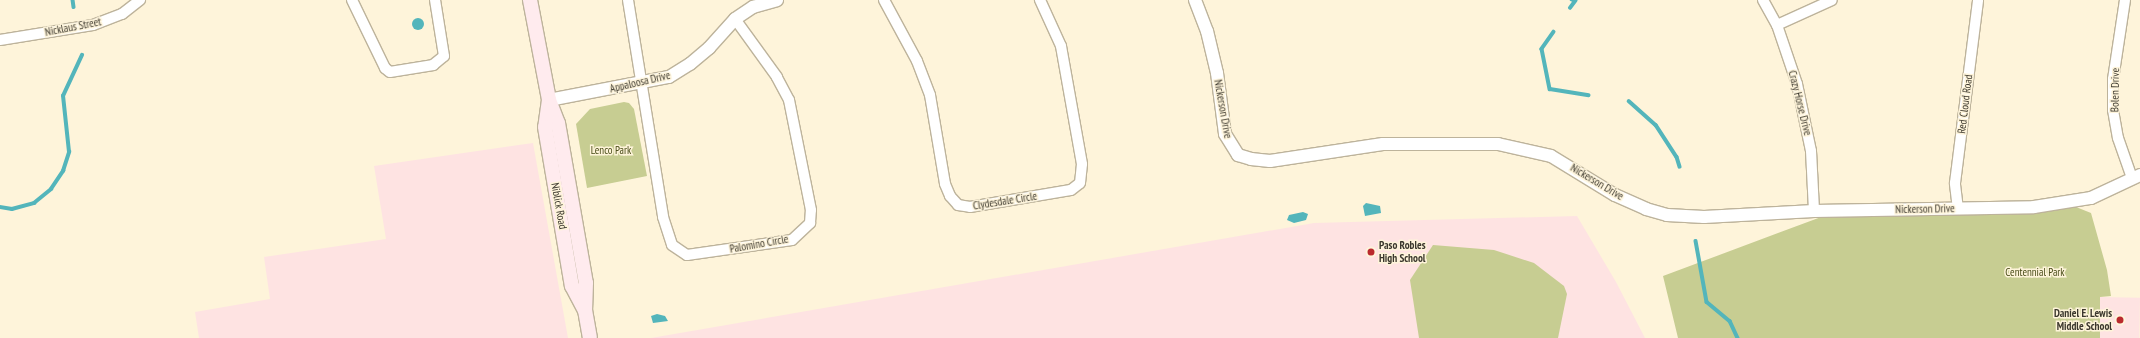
<!DOCTYPE html>
<html>
<head>
<meta charset="utf-8">
<style>
	body { margin:0 }
	#map { position:relative; width:2140px; height:338px; overflow:hidden; background:#fef4da; font-family:"PT Sans Narrow",sans-serif }
	div>[style] { position:absolute }
	[style*='--x'] { left:calc(var(--x)*1px); top:calc(var(--y)*1px); width:calc(var(--w)*1px); rotate:calc(var(--a)*1deg) }
	.education>* { inset:0; background:#fee3e2; transform-origin:0 0 }
	.green>* { inset:0; background:#c7cd92 }
	.water>* { inset:0; background:#53b5bb }
	.round { border-radius:50% }
	.stream>* { height:3.5px; margin:-1.75px; padding:0 1.75px; transform-origin:1.75px; border-radius:1.75px; background:#53b5bb }
	.roads { filter:drop-shadow(1px 0 #bdb39b) drop-shadow(-1px 0 #bdb39b) drop-shadow(0 1px #bdb39b) drop-shadow(0 -1px #bdb39b) }
	.minor>* { height:10px; margin:-5px; padding:0 5px; transform-origin:5px; border-radius:5px; background:#fff }
	.tertiary>* { height:12px; margin:-6px; padding:0 6px; transform-origin:6px; border-radius:6px; background:#fff }
	.secondary>* { height:14px; margin:-7px; padding:0 7px; transform-origin:7px; border-radius:7px; background:#ffebee }
	.dots>* { width:11px; height:11px; translate:-50% -50%; box-sizing:border-box; border:2px solid #fef4da; border-radius:50% }
	span { translate:-50% -50%; white-space:nowrap; text-align:center; line-height:1.15; -webkit-text-stroke:3px #fef4da; paint-order:stroke }
	.street-label { font-size:11px; color:#3b372d }
	.park-label { font-size:11px; color:#484b17 }
	.poi-label { font-size:11px; color:#3b372d; font-weight:700 }
	.left { translate:0 -50%; text-align:left }
	.right { translate:-100% -50%; text-align:right }
</style>
</head>
<body>
<div id="map">
	<div class="education">
		<i style="clip-path:polygon(533px 143px,568px 338px,199px 338px,195px 312px,270px 299px,264px 257px,386px 239px,374px 166px)"></i>
		<i style="clip-path:polygon(1577px 216px,1616px 282px,1645px 338px,651px 338px,1314px 223px)"></i>
		<i style="left:2100px;top:297px;width:40px;height:41px;rotate:1deg"></i>
	</div>
	<div class="green">
		<i style="clip-path:polygon(624px 102px,629px 103px,634px 109px,647px 176px,587px 188px,576px 124px,590px 109px)"></i>
		<i style="clip-path:polygon(2066px 203px,2091px 213px,2107px 270px,2111px 296px,2100px 297px,2100px 338px,1678px 338px,1663px 276px,1840px 210px)"></i>
		<i style="clip-path:polygon(1433px 245px,1494px 250px,1534px 263px,1564px 286px,1567px 294px,1558px 338px,1419px 338px,1410px 280px)"></i>
	</div>
	<div class="water">
		<i class="round" style="left:412px;top:18px;width:12px;height:12px"></i>
		<i style="clip-path:polygon(1366px 203px,1380px 206px,1381px 213px,1365px 216px,1363px 206px)"></i>
		<i style="clip-path:polygon(1303px 212px,1308px 214px,1306px 220px,1294px 223px,1287px 220px,1289px 215px)"></i>
		<i style="clip-path:polygon(657px 314px,665px 316px,668px 321px,653px 323px,651px 316px)"></i>
	</div>
	<div class="stream">
		<i style="--x:73;--y:0;--w:7;--a:82"></i>
		<i style="--x:1570;--y:8;--w:9;--a:-54"></i>
		<i style="--x:1575;--y:1;--w:3;--a:-162"></i>
		<i style="--x:1554;--y:32;--w:21;--a:125"></i>
		<i style="--x:1542;--y:49;--w:41;--a:78.7"></i>
		<i style="--x:1550;--y:89;--w:39;--a:9"></i>
		<i style="--x:1629;--y:101;--w:36;--a:42"></i>
		<i style="--x:1656;--y:125;--w:38;--a:57"></i>
		<i style="--x:1677;--y:157;--w:10;--a:73"></i>
		<i style="--x:0;--y:207;--w:12;--a:9"></i>
		<i style="--x:12;--y:209;--w:23;--a:-15"></i>
		<i style="--x:34;--y:203;--w:22;--a:-39"></i>
		<i style="--x:51;--y:189;--w:22;--a:-56"></i>
		<i style="--x:63;--y:171;--w:20;--a:-72"></i>
		<i style="--x:69;--y:152;--w:56;--a:-96.1"></i>
		<i style="--x:63;--y:96;--w:45;--a:-65.1"></i>
		<i style="--x:1696;--y:241;--w:62;--a:79.8"></i>
		<i style="--x:1707;--y:302;--w:30;--a:40"></i>
		<i style="--x:1730;--y:321;--w:19;--a:65"></i>
	</div>
	<div class="roads">
		<div class="minor">
			<i style="--x:352;--y:0;--w:76;--a:64.1"></i>
			<i style="--x:385;--y:68;--w:6;--a:39"></i>
			<i style="--x:390;--y:72;--w:44;--a:-9.2"></i>
			<i style="--x:433;--y:65;--w:14;--a:-39"></i>
			<i style="--x:444;--y:56;--w:57;--a:-99.1"></i>
			<i style="--x:628;--y:0;--w:220;--a:80.8"></i>
			<i style="--x:663;--y:217;--w:29;--a:72"></i>
			<i style="--x:672;--y:245;--w:18;--a:34"></i>
			<i style="--x:687;--y:255;--w:106;--a:-8.1"></i>
			<i style="--x:792;--y:240;--w:25;--a:-43"></i>
			<i style="--x:810;--y:223;--w:13;--a:-86"></i>
			<i style="--x:811;--y:210;--w:112;--a:-101.3"></i>
			<i style="--x:789;--y:100;--w:26;--a:-118"></i>
			<i style="--x:777;--y:77;--w:72;--a:-125.9"></i>
			<i style="--x:884;--y:0;--w:69;--a:61.6"></i>
			<i style="--x:917;--y:61;--w:36;--a:69"></i>
			<i style="--x:930;--y:95;--w:90;--a:80.4"></i>
			<i style="--x:945;--y:184;--w:13;--a:67"></i>
			<i style="--x:950;--y:196;--w:12;--a:48"></i>
			<i style="--x:958;--y:205;--w:12;--a:9"></i>
			<i style="--x:970;--y:207;--w:102;--a:-9.6"></i>
			<i style="--x:1071;--y:190;--w:11;--a:-38"></i>
			<i style="--x:1080;--y:183;--w:19;--a:-84"></i>
			<i style="--x:1082;--y:164;--w:120;--a:-100.1"></i>
			<i style="--x:1061;--y:46;--w:51;--a:-114.5"></i>
			<i style="--x:1763;--y:0;--w:29;--a:61"></i>
			<i style="--x:1777;--y:25;--w:62;--a:71.3"></i>
			<i style="--x:1797;--y:84;--w:68;--a:78.2"></i>
			<i style="--x:1811;--y:151;--w:60;--a:87.1"></i>
			<i style="--x:2125;--y:0;--w:80;--a:98.6"></i>
			<i style="--x:2113;--y:79;--w:31;--a:90"></i>
			<i style="--x:2113;--y:110;--w:28;--a:80"></i>
			<i style="--x:2118;--y:138;--w:42;--a:70.7"></i>
			<i style="--x:1777;--y:25;--w:60;--a:-24.4"></i>
			<i style="--x:0;--y:40;--w:94;--a:-9.2"></i>
			<i style="--x:93;--y:25;--w:31;--a:-21"></i>
			<i style="--x:122;--y:14;--w:23;--a:-38"></i>
			<i style="--x:1958;--y:209;--w:26;--a:-97"></i>
			<i style="--x:1955;--y:183;--w:184;--a:-82.8"></i>
		</div>
		<div class="tertiary">
			<i style="--x:1195;--y:0;--w:33;--a:69"></i>
			<i style="--x:1207;--y:31;--w:43;--a:76.6"></i>
			<i style="--x:1217;--y:73;--w:62;--a:82.5"></i>
			<i style="--x:1225;--y:134;--w:25;--a:58"></i>
			<i style="--x:1238;--y:155;--w:14;--a:17"></i>
			<i style="--x:1251;--y:159;--w:19;--a:6"></i>
			<i style="--x:1270;--y:161;--w:114;--a:-8.6"></i>
			<i style="--x:1383;--y:144;--w:115;--a:0"></i>
			<i style="--x:1498;--y:144;--w:54;--a:12.8"></i>
			<i style="--x:1551;--y:156;--w:75;--a:31.4"></i>
			<i style="--x:1615;--y:195;--w:34;--a:24"></i>
			<i style="--x:1646;--y:209;--w:22;--a:16"></i>
			<i style="--x:1667;--y:215;--w:37;--a:3"></i>
			<i style="--x:1704;--y:217;--w:110;--a:-3.1"></i>
			<i style="--x:1814;--y:211;--w:220;--a:-1"></i>
			<i style="--x:2034;--y:207;--w:58;--a:-9"></i>
			<i style="--x:2091;--y:198;--w:54;--a:-25.1"></i>
			<i style="--x:549;--y:100;--w:122;--a:-10.9"></i>
			<i style="--x:669;--y:77;--w:25;--a:-32"></i>
			<i style="--x:690;--y:64;--w:25;--a:-40"></i>
			<i style="--x:709;--y:48;--w:39;--a:-48"></i>
			<i style="--x:735;--y:19;--w:22;--a:-34"></i>
			<i style="--x:753;--y:7;--w:25;--a:-16"></i>
		</div>
		<div class="secondary">
			<i style="--x:530;--y:0;--w:102;--a:79.2"></i>
			<i style="--x:549;--y:100;--w:25;--a:69"></i>
			<i style="--x:558;--y:123;--w:162;--a:80.1"></i>
			<i style="--x:586;--y:283;--w:27;--a:92"></i>
			<i style="--x:585;--y:310;--w:28;--a:80"></i>
			<i style="--x:549;--y:100;--w:27;--a:98"></i>
			<i style="--x:545;--y:127;--w:161;--a:80.4"></i>
			<i style="--x:572;--y:286;--w:27;--a:62"></i>
		</div>
	</div>
	<div class="dots">
		<i style="left:1371px;top:252px;background:#ba2a2d"></i>
		<i style="left:2120px;top:320px;background:#ba2a2d"></i>
	</div>
	<div class="street-label">
		<span style="left:73px;top:27px;rotate:-11deg">Nicklaus Street</span>
		<span style="left:640px;top:82px;rotate:-13deg">Appaloosa Drive</span>
		<span style="left:2115px;top:90px;rotate:-89deg">Bolen Drive</span>
		<span style="left:1800px;top:103px;rotate:76deg">Crazy Horse Drive</span>
		<span style="left:1965px;top:104px;rotate:-83deg">Red Cloud Road</span>
		<span style="left:1223px;top:109px;rotate:80deg">Nickerson Drive</span>
		<span style="left:1597px;top:182px;rotate:31deg">Nickerson Drive</span>
		<span style="left:1005px;top:201px;rotate:-9deg">Clydesdale Circle</span>
		<span style="left:559px;top:206px;rotate:80deg">Niblick Road</span>
		<span style="left:1925px;top:209px;rotate:-1deg">Nickerson Drive</span>
		<span style="left:759px;top:244px;rotate:-10deg">Palomino Circle</span>
	</div>
	<div class="park-label">
		<span style="left:611px;top:150px">Lenco Park</span>
		<span style="left:2035px;top:272px">Centennial Park</span>
	</div>
	<div class="poi-label">
		<span class="left" style="left:1379px;top:252px">Paso Robles<br>High School</span>
		<span class="right" style="left:2112px;top:320px">Daniel E. Lewis<br>Middle School</span>
	</div>
</div>
</body>
</html>
